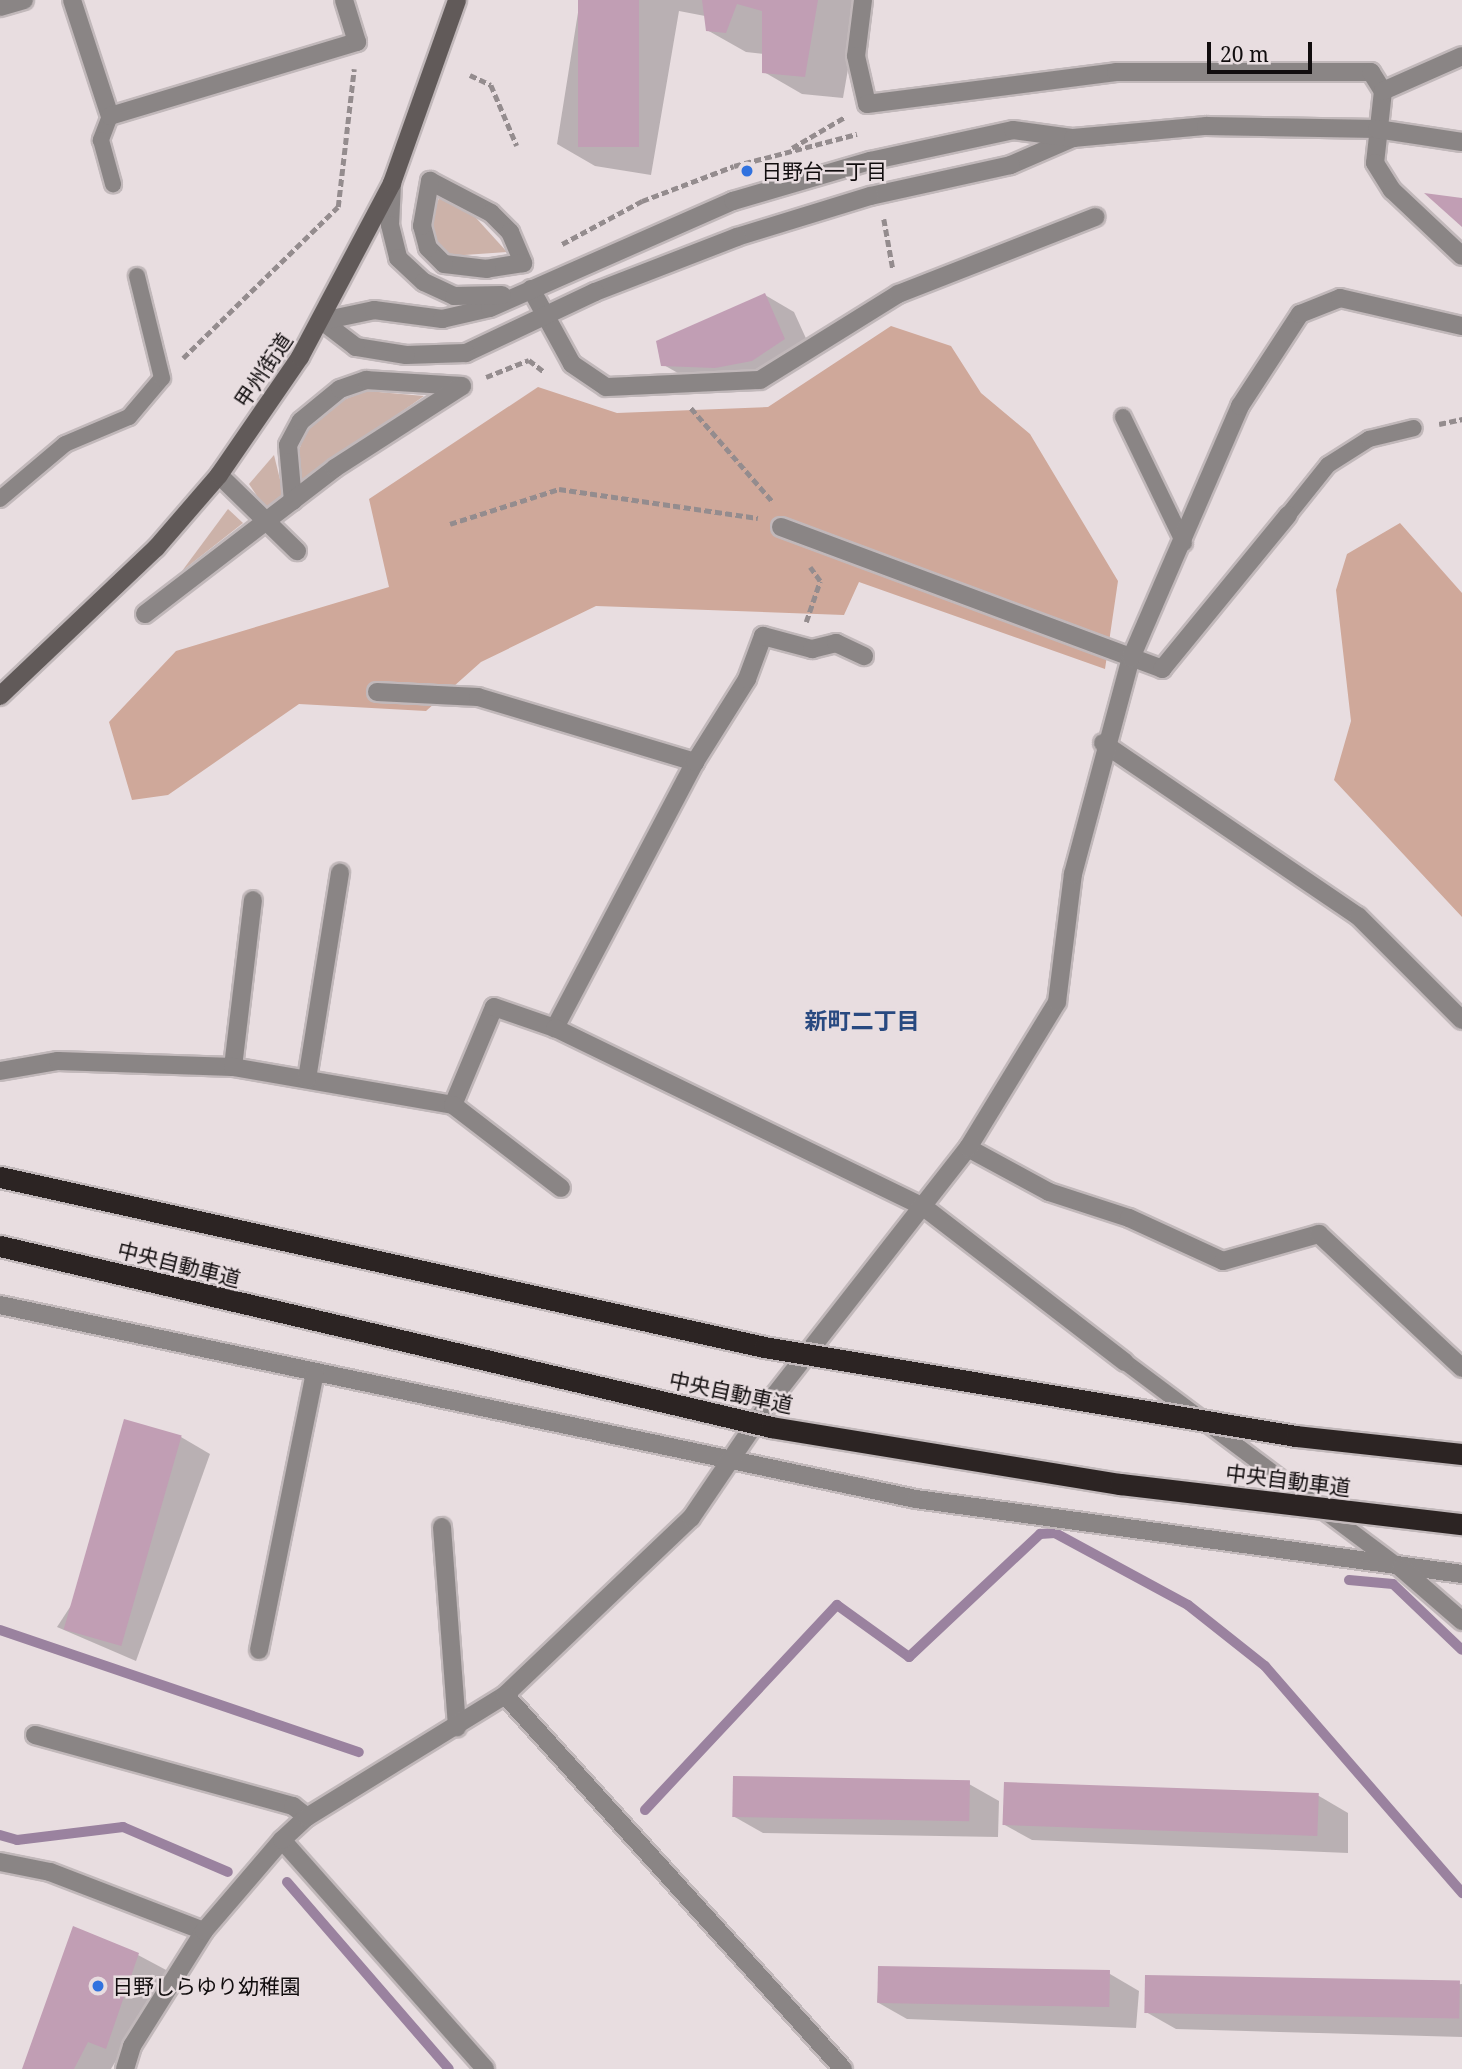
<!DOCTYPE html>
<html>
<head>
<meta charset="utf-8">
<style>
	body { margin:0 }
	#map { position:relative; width:1462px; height:2069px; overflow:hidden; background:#e8dde0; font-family:"Noto Serif","Noto Sans JP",serif }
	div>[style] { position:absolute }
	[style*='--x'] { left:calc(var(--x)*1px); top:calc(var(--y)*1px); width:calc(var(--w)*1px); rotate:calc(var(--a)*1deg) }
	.green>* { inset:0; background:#ccb2a9 }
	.forest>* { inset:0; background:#cfa89a }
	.shadow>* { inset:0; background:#0003 }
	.stream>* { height:10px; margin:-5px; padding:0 5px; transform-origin:5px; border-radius:5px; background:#9a829f }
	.building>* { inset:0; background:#c19eb4; transform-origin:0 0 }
	.path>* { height:4.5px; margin-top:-2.25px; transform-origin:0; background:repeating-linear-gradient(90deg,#948c8e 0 7px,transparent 0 10.5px) }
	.roads { filter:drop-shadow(2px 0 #c1b8ba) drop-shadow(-2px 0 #c1b8ba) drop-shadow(0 2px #c1b8ba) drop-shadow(0 -2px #c1b8ba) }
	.service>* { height:16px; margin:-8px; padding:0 8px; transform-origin:8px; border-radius:8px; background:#8a8585 }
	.pedestrian>* { height:18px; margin:-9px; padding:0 9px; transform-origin:9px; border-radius:9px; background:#8a8585 }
	.minor>* { height:18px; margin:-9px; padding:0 9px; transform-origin:9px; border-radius:9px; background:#8a8585 }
	.tertiary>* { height:18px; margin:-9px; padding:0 9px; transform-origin:9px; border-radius:9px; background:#8a8585 }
	.secondary>* { height:18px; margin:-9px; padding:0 9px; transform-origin:9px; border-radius:9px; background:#615a59 }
	.bridges { filter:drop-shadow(2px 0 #c1b8ba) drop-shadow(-2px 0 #c1b8ba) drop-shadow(0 2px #c1b8ba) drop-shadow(0 -2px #c1b8ba) }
	.motorway-bridge>* { height:21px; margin:-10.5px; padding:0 10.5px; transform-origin:10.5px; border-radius:10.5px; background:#2c2423 }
	.dots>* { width:19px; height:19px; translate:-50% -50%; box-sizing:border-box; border:4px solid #e8dde0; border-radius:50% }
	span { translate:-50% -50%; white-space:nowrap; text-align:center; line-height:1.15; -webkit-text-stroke:5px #e8dde0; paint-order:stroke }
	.poi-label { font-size:21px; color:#110d0e }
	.left { translate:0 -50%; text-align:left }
	.street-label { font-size:21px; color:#110d0e }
	.neighbourhood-label { font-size:23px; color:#284980; font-weight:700 }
	.scale { position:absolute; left:1207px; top:42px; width:105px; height:32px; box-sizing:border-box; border:4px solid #110d0e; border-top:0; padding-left:9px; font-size:21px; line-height:24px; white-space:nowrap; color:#110d0e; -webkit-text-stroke:5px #e8dde0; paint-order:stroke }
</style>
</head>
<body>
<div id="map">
	<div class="green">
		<i style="clip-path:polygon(439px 198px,467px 208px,507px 252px,450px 256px,436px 245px,429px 225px)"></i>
		<i style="clip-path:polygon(367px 391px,424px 396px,301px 482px,299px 450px,306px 431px,340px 401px)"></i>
		<i style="clip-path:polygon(274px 455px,284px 496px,265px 508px,249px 484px)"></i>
		<i style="clip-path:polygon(228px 509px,243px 523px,182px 571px)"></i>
	</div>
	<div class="forest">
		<i style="clip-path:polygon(891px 326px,951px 346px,981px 393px,1030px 434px,1118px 581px,1105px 669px,859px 582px,844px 615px,596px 606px,481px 662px,426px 711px,299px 704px,168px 795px,132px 800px,109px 722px,176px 651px,389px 587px,369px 499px,538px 387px,617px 413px,768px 407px)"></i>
		<i style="clip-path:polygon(1400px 523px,1462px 593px,1462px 917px,1334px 780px,1351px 721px,1336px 590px,1347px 554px)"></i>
	</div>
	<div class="shadow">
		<i style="clip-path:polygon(580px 0,860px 0,843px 98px,802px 94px,764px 72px,764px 54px,746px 52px,707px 30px,705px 16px,679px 11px,651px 175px,595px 166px,557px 144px)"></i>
		<i style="clip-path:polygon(765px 295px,794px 312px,814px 356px,782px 377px,745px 384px,692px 381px,662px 364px)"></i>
		<i style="clip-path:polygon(181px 1437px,210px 1454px,136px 1661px,57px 1627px)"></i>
		<i style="clip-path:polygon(969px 1784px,999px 1801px,998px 1837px,763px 1833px,733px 1816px)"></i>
		<i style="clip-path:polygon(1319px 1796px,1348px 1813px,1348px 1853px,1032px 1840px,1003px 1824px)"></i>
		<i style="clip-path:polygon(138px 1955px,168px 1971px,136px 2064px,118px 2057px,111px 2069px,23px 2069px)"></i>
		<i style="clip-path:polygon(880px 1968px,1110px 1974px,1139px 1991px,1136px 2028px,907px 2019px,877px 2002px)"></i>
		<i style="clip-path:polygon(1462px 1984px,1462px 2037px,1176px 2029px,1146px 2012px)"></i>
	</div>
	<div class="stream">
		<i style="--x:1349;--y:1580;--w:44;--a:5.2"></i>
		<i style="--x:1393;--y:1584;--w:95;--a:43.7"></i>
		<i style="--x:0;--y:1630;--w:379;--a:18.8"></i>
		<i style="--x:645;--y:1810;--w:281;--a:-46.9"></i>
		<i style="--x:837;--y:1605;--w:89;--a:35.8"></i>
		<i style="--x:909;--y:1657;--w:180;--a:-43.2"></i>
		<i style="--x:1040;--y:1534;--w:15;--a:-4"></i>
		<i style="--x:1055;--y:1533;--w:151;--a:28.4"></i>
		<i style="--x:1188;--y:1605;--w:98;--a:38.4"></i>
		<i style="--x:1265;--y:1666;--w:301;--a:49"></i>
		<i style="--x:0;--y:1835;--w:18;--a:16"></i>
		<i style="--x:17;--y:1840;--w:107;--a:-7"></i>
		<i style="--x:123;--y:1827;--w:114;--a:23.2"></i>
		<i style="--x:287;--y:1882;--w:247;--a:49.1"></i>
	</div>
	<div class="building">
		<i style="left:578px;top:0;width:61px;height:147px"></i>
		<i style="clip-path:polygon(702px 0,818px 0,805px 77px,762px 73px,762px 11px,737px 4px,726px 33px,706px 31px)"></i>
		<i style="clip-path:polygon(1424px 193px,1462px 198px,1462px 227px)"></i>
		<i style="clip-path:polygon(765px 293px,785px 339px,752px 361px,715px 368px,661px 366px,656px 341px)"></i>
		<i style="left:124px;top:1419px;width:60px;height:219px;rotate:16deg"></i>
		<i style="left:733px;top:1776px;width:237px;height:41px;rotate:1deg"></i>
		<i style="left:1004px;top:1782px;width:315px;height:43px;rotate:2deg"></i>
		<i style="clip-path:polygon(73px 1926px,139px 1953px,106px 2049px,88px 2042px,74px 2069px,22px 2069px)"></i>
		<i style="left:878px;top:1966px;width:232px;height:37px;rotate:1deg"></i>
		<i style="left:1145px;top:1975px;width:315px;height:38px;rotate:1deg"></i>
	</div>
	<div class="path">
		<i style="--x:470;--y:75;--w:23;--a:25"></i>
		<i style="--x:491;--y:85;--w:66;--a:66.9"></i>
		<i style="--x:792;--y:148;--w:61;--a:-30.3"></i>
		<i style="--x:884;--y:219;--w:51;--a:79.8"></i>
		<i style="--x:562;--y:244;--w:91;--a:-28.3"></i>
		<i style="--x:642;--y:201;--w:98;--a:-20.8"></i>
		<i style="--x:734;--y:166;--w:127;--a:-14.6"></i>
		<i style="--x:183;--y:358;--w:216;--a:-44.3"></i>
		<i style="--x:338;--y:207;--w:139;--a:-83.4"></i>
		<i style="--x:486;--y:377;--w:46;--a:-21.6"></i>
		<i style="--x:529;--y:360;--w:18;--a:38"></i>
		<i style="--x:691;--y:408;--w:125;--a:48.9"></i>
		<i style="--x:1439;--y:424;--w:24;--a:-12"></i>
		<i style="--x:450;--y:524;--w:114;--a:-17.8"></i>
		<i style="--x:559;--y:489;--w:201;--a:8.3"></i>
		<i style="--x:806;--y:622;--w:43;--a:-71.1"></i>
		<i style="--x:820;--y:581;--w:17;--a:-126"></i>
	</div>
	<div class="roads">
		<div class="service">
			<i style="--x:110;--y:116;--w:26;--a:111"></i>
			<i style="--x:101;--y:140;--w:46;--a:74.7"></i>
			<i style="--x:1123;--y:417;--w:140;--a:64.2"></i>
			<i style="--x:0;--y:499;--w:85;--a:-40.2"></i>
			<i style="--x:65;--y:444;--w:69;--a:-22.9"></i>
			<i style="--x:129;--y:417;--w:51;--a:-49.8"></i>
			<i style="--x:162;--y:378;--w:105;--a:-103.8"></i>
			<i style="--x:1288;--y:515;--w:64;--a:-51.3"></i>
			<i style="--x:1328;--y:465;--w:49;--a:-32.4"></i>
			<i style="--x:1369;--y:439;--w:46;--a:-13.7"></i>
			<i style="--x:1125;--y:1362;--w:341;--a:36.8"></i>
		</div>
		<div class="pedestrian">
			<i style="--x:430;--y:181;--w:69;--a:27.7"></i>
			<i style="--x:491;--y:213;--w:27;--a:45"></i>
			<i style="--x:510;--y:232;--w:34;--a:67"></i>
			<i style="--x:523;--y:263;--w:36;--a:171"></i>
			<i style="--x:487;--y:269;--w:43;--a:-173.4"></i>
			<i style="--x:444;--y:264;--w:23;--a:-135"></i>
			<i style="--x:428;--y:248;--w:23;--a:-105"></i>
			<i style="--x:422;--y:226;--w:46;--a:-79.9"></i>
			<i style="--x:293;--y:501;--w:56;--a:-95.1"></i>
			<i style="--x:288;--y:445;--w:27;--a:-62"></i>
			<i style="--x:301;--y:421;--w:50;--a:-39.4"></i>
			<i style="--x:340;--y:389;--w:28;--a:-19"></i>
			<i style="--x:366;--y:380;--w:96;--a:3.6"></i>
			<i style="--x:145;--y:614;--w:240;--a:-37.5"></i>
			<i style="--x:335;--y:468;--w:151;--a:-32.8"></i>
		</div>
		<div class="minor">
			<i style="--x:72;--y:0;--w:122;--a:71.9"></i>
			<i style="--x:110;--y:116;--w:258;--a:-16.7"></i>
			<i style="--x:357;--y:42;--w:44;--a:-107.2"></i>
			<i style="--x:863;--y:0;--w:56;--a:97.1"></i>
			<i style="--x:856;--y:56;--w:49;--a:77.1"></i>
			<i style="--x:867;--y:104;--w:251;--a:-7.3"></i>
			<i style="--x:1116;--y:72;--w:255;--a:0"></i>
			<i style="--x:1371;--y:72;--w:22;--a:58"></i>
			<i style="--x:1383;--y:91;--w:72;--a:96.3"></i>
			<i style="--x:1375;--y:163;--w:32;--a:58"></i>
			<i style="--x:1392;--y:190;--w:96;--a:43.3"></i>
			<i style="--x:0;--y:7;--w:25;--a:-16"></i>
			<i style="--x:1383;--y:91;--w:86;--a:-23.9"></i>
			<i style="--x:531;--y:289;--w:85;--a:61.3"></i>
			<i style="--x:572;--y:364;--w:41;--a:34.1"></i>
			<i style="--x:606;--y:387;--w:154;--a:-2.6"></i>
			<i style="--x:760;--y:380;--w:163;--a:-31.9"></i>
			<i style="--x:898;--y:294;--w:212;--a:-21.3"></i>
			<i style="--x:219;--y:475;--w:109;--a:44.3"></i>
			<i style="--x:781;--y:527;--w:407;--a:20.4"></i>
			<i style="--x:1162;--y:669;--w:199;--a:-50.7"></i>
			<i style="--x:377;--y:692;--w:101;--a:2.8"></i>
			<i style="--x:478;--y:697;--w:227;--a:16.7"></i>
			<i style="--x:695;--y:762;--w:301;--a:117.8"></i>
			<i style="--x:1103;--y:743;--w:308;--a:34.2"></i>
			<i style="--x:1358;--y:916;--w:147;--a:45"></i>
			<i style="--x:695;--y:762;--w:98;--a:-57.9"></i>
			<i style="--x:747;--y:679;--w:46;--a:-69.6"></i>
			<i style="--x:763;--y:636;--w:51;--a:14.9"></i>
			<i style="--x:812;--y:649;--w:25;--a:-14"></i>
			<i style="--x:836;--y:643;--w:31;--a:25"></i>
			<i style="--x:233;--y:1067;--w:168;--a:-83.2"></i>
			<i style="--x:0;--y:1071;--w:59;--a:-9.8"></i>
			<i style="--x:58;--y:1061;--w:175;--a:2"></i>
			<i style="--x:233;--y:1067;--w:223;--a:9.8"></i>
			<i style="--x:453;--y:1105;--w:106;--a:-67.3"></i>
			<i style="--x:494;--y:1007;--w:65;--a:19"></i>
			<i style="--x:555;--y:1028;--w:411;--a:25.9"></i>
			<i style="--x:925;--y:1208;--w:252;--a:37.6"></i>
			<i style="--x:307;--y:1079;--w:209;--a:-80.9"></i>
			<i style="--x:453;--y:1105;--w:136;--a:37.5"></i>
			<i style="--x:968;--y:1148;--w:92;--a:28.5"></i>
			<i style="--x:1049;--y:1192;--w:84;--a:18"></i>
			<i style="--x:1129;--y:1218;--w:103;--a:24.6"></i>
			<i style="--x:1223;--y:1261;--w:100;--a:-15.7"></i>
			<i style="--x:1319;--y:1234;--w:196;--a:43.1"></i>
			<i style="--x:0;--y:1305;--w:936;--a:11.96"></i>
			<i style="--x:916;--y:1499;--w:551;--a:7.82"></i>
			<i style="--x:442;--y:1527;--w:201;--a:85.7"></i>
			<i style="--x:1401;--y:1568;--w:81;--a:41"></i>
			<i style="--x:259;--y:1650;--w:283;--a:-78.6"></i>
			<i style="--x:35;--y:1735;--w:268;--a:15.4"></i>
			<i style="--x:293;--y:1806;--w:18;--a:38"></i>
			<i style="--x:282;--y:1840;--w:306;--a:48.4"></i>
			<i style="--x:0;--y:1862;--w:51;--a:11.3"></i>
			<i style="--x:50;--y:1872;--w:165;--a:21"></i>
			<i style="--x:125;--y:2069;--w:24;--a:-73"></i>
			<i style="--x:132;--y:2046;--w:136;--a:-57.9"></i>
			<i style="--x:204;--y:1931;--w:120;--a:-49.4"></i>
			<i style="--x:282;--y:1840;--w:34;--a:-43"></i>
			<i style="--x:307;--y:1817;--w:233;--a:-31.6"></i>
			<i style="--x:505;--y:1695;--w:257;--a:-43.6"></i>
			<i style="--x:691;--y:1518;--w:148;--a:-55.8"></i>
			<i style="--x:774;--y:1396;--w:315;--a:-52"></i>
			<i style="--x:968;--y:1148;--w:171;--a:-58.6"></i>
			<i style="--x:1057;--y:1002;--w:129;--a:-82.9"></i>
			<i style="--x:1073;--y:874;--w:224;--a:-75"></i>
			<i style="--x:1131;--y:658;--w:275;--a:-66.6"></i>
			<i style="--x:1240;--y:406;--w:110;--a:-56.9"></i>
			<i style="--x:1300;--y:314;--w:43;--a:-21.8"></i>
			<i style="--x:1340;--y:298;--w:125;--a:12.9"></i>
		</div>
		<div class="tertiary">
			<i style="--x:1073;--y:138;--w:68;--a:156.5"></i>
			<i style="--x:1011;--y:165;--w:144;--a:167.6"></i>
			<i style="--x:870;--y:196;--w:139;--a:162.9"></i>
			<i style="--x:737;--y:237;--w:152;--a:158.8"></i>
			<i style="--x:595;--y:292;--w:143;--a:154.7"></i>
			<i style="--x:466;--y:353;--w:60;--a:178.1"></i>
			<i style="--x:406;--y:355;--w:51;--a:-170.9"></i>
			<i style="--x:356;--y:347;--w:43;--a:-142.6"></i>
			<i style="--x:322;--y:321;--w:53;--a:-11.9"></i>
			<i style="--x:374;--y:310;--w:69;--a:7.5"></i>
			<i style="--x:442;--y:319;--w:49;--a:-12.9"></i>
			<i style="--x:490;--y:308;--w:266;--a:-23.8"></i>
			<i style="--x:733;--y:201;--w:143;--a:-16.3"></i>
			<i style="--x:870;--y:161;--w:146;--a:-12.2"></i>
			<i style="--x:1013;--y:130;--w:61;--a:7.6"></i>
			<i style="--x:1073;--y:138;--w:134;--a:-5.2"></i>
			<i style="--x:1206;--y:126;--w:171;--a:1"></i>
			<i style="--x:1377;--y:129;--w:86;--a:8.7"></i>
			<i style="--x:392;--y:183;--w:42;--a:92.7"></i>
			<i style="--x:390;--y:225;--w:34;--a:76"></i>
			<i style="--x:398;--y:258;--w:35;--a:43"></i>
			<i style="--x:424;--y:282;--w:33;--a:25"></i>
			<i style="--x:454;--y:296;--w:48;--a:-1.2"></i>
			<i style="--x:505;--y:1695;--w:504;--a:47.89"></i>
		</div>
		<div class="secondary">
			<i style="--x:0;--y:696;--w:215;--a:-43.5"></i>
			<i style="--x:156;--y:548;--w:96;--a:-49.2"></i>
			<i style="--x:219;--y:475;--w:143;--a:-55.5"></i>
			<i style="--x:300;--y:357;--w:197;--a:-62.1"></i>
			<i style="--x:392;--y:183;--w:194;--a:-70.4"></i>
		</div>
	</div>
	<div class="bridges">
		<div class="motorway-bridge">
			<i style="--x:0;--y:1177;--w:783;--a:12.54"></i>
			<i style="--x:764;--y:1347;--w:539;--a:9.5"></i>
			<i style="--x:1296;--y:1436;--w:167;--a:6.2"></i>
			<i style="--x:0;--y:1246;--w:792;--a:13.21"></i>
			<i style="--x:771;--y:1427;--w:354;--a:9.3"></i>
			<i style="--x:1120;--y:1484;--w:344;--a:6.7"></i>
		</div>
	</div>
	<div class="dots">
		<i style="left:747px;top:171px;background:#3172df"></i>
		<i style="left:98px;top:1986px;background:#3172df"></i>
	</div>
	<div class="poi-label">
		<span class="left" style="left:761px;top:171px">日野台一丁目</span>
		<span class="left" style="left:112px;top:1986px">日野しらゆり幼稚園</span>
	</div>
	<div class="street-label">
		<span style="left:263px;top:370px;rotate:-56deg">甲州街道</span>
		<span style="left:179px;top:1264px;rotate:14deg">中央自動車道</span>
		<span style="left:731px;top:1392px;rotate:12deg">中央自動車道</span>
		<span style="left:1288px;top:1480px;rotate:7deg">中央自動車道</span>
	</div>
	<div class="neighbourhood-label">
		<span style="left:862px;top:1020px">新町二丁目</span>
	</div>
	<div class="scale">20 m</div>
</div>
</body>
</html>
